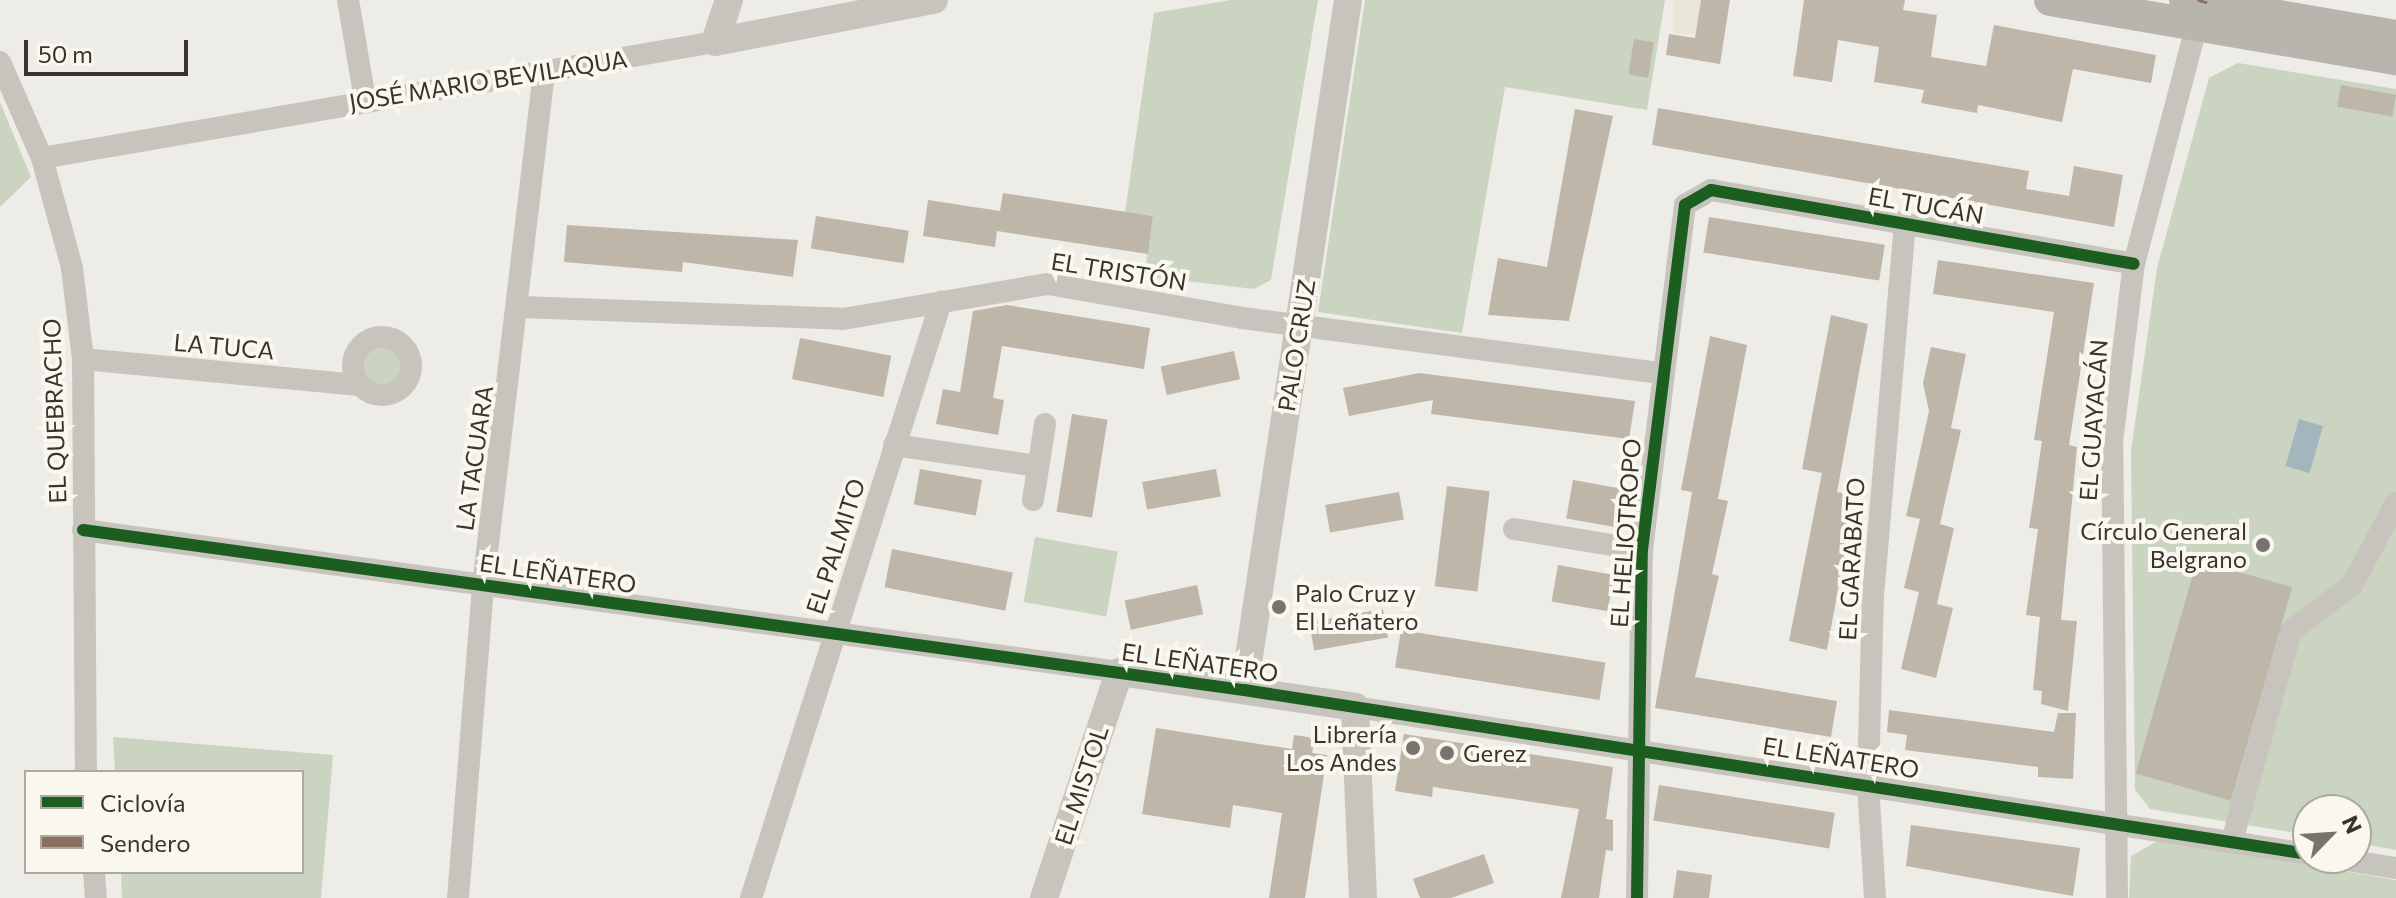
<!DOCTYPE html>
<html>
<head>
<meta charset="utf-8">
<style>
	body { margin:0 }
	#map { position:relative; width:2396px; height:898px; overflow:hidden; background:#eeece6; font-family:Commissioner,sans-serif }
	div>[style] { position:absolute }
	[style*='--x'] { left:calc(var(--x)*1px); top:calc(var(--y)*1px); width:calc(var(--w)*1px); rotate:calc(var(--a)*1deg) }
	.green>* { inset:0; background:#cbd3c1; transform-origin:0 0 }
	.round { border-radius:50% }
	.plaza>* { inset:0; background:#eae6d7; transform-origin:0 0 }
	.water>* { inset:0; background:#a3b6bd; transform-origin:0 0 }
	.building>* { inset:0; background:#bfb6aa; transform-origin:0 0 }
	.minor>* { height:22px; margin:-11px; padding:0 11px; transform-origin:11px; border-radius:11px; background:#c7c4bd }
	.minor>.ring { margin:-11px; padding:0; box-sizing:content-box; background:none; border:22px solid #c7c4bd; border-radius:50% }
	.tertiary>* { height:28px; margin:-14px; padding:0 14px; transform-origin:14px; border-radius:14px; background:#c7c4bd }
	.secondary>* { height:32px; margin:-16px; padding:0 16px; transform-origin:16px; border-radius:16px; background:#b8b5ae }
	.quiet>* { height:10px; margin-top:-5px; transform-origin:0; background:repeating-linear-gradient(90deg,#8d6e63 0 20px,transparent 0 30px) }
	.cycleway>* { height:12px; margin:-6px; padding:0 6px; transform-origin:6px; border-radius:6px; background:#1b5e20 }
	.dots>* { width:22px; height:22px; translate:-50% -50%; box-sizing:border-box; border:4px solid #f9f7ee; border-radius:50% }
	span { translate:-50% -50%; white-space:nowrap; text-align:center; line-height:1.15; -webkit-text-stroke:8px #f9f7ee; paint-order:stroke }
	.street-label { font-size:24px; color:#38332c }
	.poi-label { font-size:24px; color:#38332c }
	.right { translate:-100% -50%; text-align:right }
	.left { translate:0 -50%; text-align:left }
	.legend { position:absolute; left:24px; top:770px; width:280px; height:104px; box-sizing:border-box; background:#f9f7ee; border:2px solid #aca9a0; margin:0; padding:10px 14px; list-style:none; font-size:24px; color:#38332c }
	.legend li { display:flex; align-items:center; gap:16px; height:40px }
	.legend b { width:40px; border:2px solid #aca9a0 }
	.north { position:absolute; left:2292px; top:794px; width:80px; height:80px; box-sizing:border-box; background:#f9f7ee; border:2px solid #aca9a0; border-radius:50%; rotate:65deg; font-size:22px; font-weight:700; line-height:32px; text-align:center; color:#38332c }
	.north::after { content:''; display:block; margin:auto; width:28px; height:36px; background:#78746d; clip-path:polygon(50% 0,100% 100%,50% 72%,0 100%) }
	.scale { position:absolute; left:24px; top:40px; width:164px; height:36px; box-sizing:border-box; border:4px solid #38332c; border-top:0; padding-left:10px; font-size:24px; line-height:28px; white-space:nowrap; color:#38332c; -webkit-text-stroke:6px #f9f7ee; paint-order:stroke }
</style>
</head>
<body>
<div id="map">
	<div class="green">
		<i style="clip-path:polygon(1231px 0,1318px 0,1271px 280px,1254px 289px,1144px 276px,1153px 216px,1125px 212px,1154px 13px)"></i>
		<i style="clip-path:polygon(1365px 0,1665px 0,1647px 110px,1505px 87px,1462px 333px,1318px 312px)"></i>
		<i style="clip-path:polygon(2238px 63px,2396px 89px,2396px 850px,2356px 843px,2356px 810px,2308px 810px,2308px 835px,2150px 809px,2135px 790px,2131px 451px,2157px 268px,2209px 78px)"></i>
		<i style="clip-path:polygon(0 102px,31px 177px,0 207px)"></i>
		<i class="round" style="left:359px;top:343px;width:46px;height:46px"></i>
		<i style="left:1035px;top:537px;width:84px;height:66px;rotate:10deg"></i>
		<i style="clip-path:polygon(113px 737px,333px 755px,321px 898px,122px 898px,121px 872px,302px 872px,302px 772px,115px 772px)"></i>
		<i style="clip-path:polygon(2159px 840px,2396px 880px,2396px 898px,2129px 898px,2131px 856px)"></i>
	</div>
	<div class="plaza">
		<i style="left:1674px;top:0;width:27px;height:34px"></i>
	</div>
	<div class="water">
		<i style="left:2299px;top:419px;width:25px;height:49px;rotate:16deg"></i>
	</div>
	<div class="building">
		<i style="clip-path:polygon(1701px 0,1730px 0,1720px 64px,1666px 55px,1669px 34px,1695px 38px)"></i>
		<i style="clip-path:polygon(1804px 0,1905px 0,1903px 10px,1937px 15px,1931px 57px,1986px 66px,1994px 25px,2156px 55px,2151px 83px,2073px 69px,2062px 122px,1978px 105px,1977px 113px,1921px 103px,1924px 90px,1874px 82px,1879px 47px,1838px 40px,1832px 82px,1793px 76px)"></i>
		<i style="left:1634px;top:39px;width:20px;height:36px;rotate:9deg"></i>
		<i style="left:2341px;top:85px;width:56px;height:22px;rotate:10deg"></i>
		<i style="clip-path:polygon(1658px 108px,2029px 171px,2026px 189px,2069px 196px,2074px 166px,2123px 175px,2114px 227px,1652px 145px)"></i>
		<i style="clip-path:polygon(1575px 109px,1613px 116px,1569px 321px,1488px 315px,1498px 258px,1547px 267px)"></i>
		<i style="clip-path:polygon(1003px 193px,1153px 216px,1148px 254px,997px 231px,995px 247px,923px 236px,928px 200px,1000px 211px)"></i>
		<i style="left:816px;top:216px;width:94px;height:33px;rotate:9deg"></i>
		<i style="left:1709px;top:217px;width:178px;height:36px;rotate:9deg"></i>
		<i style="clip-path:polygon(567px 225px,798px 240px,793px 277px,683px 262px,682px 272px,564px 262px)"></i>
		<i style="clip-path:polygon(1938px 260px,2094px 283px,2069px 445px,2077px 447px,2061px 620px,2077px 621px,2068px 711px,2041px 704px,2042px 691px,2033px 690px,2040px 617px,2026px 615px,2038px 529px,2029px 528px,2042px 441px,2034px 440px,2054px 312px,1933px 294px)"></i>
		<i style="clip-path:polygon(1007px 305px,1150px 328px,1144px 369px,1002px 346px,993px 398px,1004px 400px,998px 435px,936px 424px,943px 389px,960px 392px,973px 311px)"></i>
		<i style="clip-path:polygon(1831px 315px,1868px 324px,1837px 492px,1855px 496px,1827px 650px,1789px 641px,1822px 473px,1802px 469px)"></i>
		<i style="clip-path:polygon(1710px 336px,1747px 345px,1718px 499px,1728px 501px,1712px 574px,1719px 576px,1695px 677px,1837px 701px,1831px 737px,1655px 708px,1692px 492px,1681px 490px)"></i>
		<i style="left:800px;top:338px;width:93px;height:42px;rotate:11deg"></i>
		<i style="clip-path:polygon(1931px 347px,1966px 354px,1951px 428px,1961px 430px,1940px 524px,1954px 528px,1937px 604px,1953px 608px,1936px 678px,1901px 669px,1919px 592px,1904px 588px,1920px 519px,1906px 516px,1929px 411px,1923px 383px)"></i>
		<i style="left:1234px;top:351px;width:29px;height:75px;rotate:78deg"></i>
		<i style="clip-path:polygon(1419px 373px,1635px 401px,1629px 439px,1431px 414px,1433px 400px,1349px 416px,1343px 388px)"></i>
		<i style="left:1072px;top:414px;width:36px;height:99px;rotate:9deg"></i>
		<i style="left:920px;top:469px;width:63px;height:36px;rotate:10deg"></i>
		<i style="left:1216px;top:469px;width:28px;height:75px;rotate:80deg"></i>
		<i style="left:1573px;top:480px;width:57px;height:39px;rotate:10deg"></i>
		<i style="left:1447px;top:486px;width:43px;height:101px;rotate:7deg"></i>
		<i style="left:1399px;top:492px;width:28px;height:75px;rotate:80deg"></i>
		<i style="left:892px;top:549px;width:123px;height:39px;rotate:11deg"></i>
		<i style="left:2197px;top:560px;width:99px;height:222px;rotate:16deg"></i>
		<i style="left:1558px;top:565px;width:57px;height:37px;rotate:10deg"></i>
		<i style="left:1197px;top:585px;width:30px;height:74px;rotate:78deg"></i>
		<i style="left:1383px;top:609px;width:29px;height:75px;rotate:80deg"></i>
		<i style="left:1401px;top:630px;width:207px;height:38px;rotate:9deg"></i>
		<i style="clip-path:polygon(1889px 710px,2054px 732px,2058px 713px,2076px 713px,2073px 779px,2038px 777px,2038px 767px,1905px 750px,1907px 735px,1887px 732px)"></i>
		<i style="clip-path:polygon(1156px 728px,1292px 749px,1294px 735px,1315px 738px,1312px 753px,1327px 755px,1305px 898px,1269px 898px,1282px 813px,1233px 805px,1230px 828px,1142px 814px)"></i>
		<i style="clip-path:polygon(1404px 734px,1613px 767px,1606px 819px,1613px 820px,1613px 851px,1606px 850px,1599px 898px,1561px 898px,1579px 809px,1433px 787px,1432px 797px,1395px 791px)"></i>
		<i style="left:1659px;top:785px;width:178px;height:36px;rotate:9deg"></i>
		<i style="clip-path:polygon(1911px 825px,2080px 848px,2073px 896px,1906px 866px)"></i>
		<i style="clip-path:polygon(1484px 854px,1494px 883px,1451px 898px,1420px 898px,1413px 879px)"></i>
		<i style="clip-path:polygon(1677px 870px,1712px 875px,1709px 898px,1673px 898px)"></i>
	</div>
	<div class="minor">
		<i style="--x:348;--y:0;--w:100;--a:80.3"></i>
		<i style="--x:0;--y:62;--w:105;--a:66.4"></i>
		<i style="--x:42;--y:158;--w:114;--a:74.7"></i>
		<i style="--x:72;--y:268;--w:92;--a:83.1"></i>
		<i style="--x:83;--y:359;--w:413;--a:89.6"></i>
		<i style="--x:42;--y:158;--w:683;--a:-9.78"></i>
		<i style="--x:521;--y:307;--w:322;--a:2.1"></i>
		<i style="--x:843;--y:319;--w:208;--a:-9.7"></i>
		<i style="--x:1048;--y:284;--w:197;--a:9.9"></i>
		<i style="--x:1242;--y:318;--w:424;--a:7.5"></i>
		<i class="ring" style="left:353px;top:337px;width:36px;height:36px"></i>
		<i style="--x:83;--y:359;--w:278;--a:5.4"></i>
		<i style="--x:894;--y:445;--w:146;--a:8.3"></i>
		<i style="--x:1033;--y:500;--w:77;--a:-81"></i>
		<i style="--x:1514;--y:529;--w:130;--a:9.3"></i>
		<i style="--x:83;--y:530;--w:1046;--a:7.8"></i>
		<i style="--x:1355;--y:707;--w:964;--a:8.77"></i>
		<i style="--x:2232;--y:841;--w:218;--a:-74.3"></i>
		<i style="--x:2291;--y:631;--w:76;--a:-37"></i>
		<i style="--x:2352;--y:585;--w:93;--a:-61.8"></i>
		<i style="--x:2334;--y:858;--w:63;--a:9.2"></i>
		<i style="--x:94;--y:872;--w:26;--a:86"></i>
		<i style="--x:458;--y:898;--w:314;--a:-85.4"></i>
		<i style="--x:483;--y:585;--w:516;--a:-83.21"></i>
		<i style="--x:751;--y:898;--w:626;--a:-72.32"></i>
		<i style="--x:1637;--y:898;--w:348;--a:-89.2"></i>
		<i style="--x:1642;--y:550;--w:348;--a:-82.9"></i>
		<i style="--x:1685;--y:205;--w:30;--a:-30"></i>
		<i style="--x:1711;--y:190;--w:429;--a:9.9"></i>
		<i style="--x:1875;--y:898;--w:115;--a:-93.5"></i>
		<i style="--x:1868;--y:783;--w:187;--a:-88.5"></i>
		<i style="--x:1873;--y:596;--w:373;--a:-85.1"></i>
		<i style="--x:2117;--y:898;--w:456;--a:-90.6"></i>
		<i style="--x:2112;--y:442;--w:179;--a:-83"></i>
		<i style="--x:2134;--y:264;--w:260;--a:-75.3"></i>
	</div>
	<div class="tertiary">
		<i style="--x:729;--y:0;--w:44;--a:108.4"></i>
		<i style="--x:715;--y:42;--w:223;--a:-10.9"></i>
		<i style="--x:1244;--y:690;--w:698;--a:-81.43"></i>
		<i style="--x:1044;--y:898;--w:238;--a:-71.6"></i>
		<i style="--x:1119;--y:672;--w:239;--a:8.4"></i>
		<i style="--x:1355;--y:707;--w:191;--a:87.6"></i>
	</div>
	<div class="secondary">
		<i style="--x:2050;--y:0;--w:351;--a:9.7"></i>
		<i style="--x:2185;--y:0;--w:214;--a:9.7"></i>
	</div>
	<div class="quiet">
		<i style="--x:2202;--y:3;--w:3;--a:-72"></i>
	</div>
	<div class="cycleway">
		<i style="--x:83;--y:530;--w:1172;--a:7.85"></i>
		<i style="--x:1244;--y:690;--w:1077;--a:8.76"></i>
		<i style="--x:1637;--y:898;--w:348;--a:-89.2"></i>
		<i style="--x:1642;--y:550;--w:348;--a:-82.9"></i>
		<i style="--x:1685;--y:205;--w:30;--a:-30"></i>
		<i style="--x:1711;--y:190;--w:429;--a:9.9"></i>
	</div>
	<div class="dots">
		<i style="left:2263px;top:545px;background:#78746d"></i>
		<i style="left:1279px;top:607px;background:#78746d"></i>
		<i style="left:1413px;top:748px;background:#78746d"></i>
		<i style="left:1447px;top:753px;background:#78746d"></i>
	</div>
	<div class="street-label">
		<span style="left:488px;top:80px;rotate:-9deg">JOSÉ MARIO BEVILAQUA</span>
		<span style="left:1926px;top:205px;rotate:10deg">EL TUCÁN</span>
		<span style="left:1119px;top:271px;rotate:9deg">EL TRISTÓN</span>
		<span style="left:1296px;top:345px;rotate:-81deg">PALO CRUZ</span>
		<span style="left:224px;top:346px;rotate:5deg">LA TUCA</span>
		<span style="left:54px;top:411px;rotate:-92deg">EL QUEBRACHO</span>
		<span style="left:2093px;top:420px;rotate:-86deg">EL GUAYACÁN</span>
		<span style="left:474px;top:458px;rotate:-82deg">LA TACUARA</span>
		<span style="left:1625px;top:533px;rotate:-86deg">EL HELIOTROPO</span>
		<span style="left:835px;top:546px;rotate:-72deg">EL PALMITO</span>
		<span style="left:1851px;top:559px;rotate:-87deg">EL GARABATO</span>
		<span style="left:558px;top:573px;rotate:8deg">EL LEÑATERO</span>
		<span style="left:1200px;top:662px;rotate:8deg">EL LEÑATERO</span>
		<span style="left:1841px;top:757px;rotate:9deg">EL LEÑATERO</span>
		<span style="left:1081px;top:785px;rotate:-72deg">EL MISTOL</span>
	</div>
	<div class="poi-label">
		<span class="right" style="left:2247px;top:545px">Círculo General<br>Belgrano</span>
		<span class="left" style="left:1295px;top:607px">Palo Cruz y<br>El Leñatero</span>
		<span class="right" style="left:1397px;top:748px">Librería<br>Los Andes</span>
		<span class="left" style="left:1463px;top:753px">Gerez</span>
	</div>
	<ul class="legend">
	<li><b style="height:10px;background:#1b5e20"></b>Ciclovía</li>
	<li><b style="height:10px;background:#8d6e63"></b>Sendero</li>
	</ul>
	<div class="north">N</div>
	<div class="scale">50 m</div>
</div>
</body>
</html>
